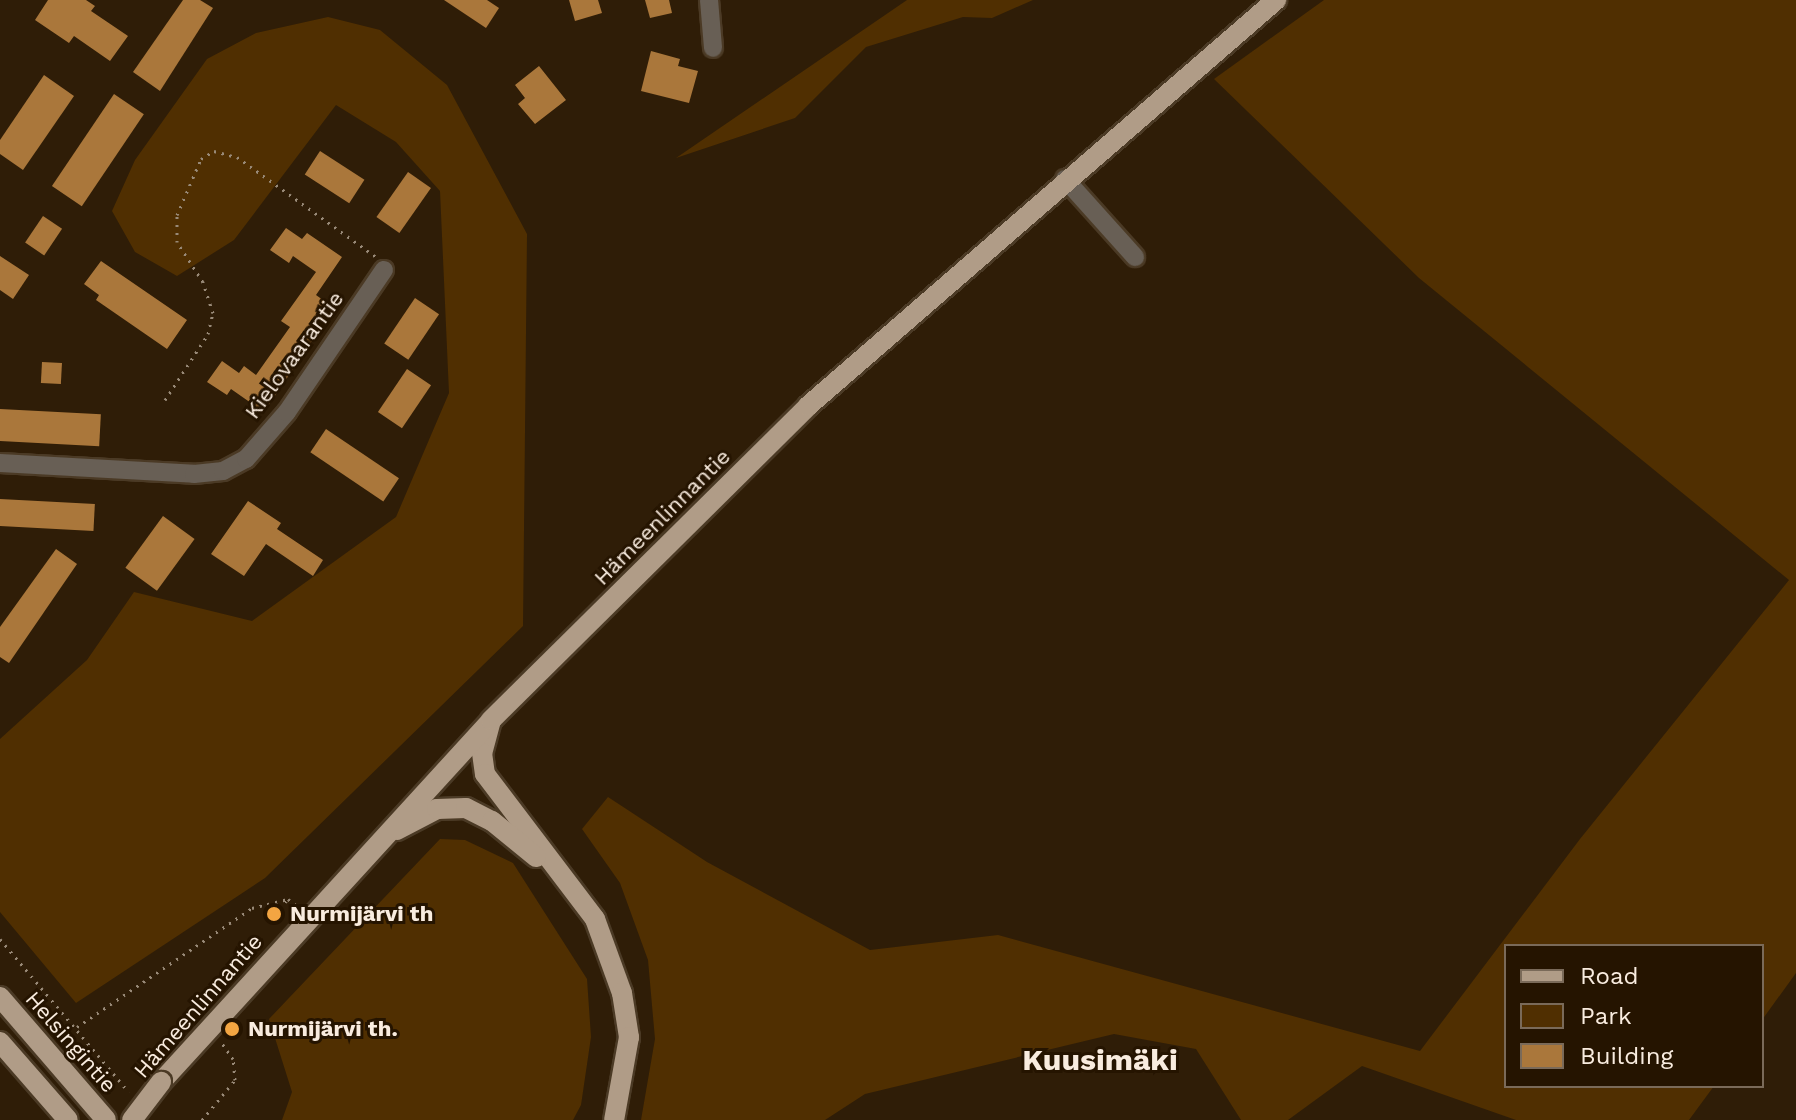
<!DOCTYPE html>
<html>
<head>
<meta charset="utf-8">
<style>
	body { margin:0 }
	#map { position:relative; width:1796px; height:1120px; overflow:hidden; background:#2f1d07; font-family:"Work Sans",sans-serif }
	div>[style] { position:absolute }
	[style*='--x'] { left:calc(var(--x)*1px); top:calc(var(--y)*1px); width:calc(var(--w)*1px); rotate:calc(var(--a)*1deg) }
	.green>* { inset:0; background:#502f01 }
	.building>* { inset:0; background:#aa773b; transform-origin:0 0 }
	.path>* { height:3px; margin-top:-1.5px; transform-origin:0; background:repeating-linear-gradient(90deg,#998a78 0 2px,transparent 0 8px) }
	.roads { filter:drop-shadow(2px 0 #4b3a25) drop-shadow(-2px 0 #4b3a25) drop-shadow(0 2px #4b3a25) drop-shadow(0 -2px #4b3a25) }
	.minor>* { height:18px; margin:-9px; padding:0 9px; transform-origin:9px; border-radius:9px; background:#685f55 }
	.major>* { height:20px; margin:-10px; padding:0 10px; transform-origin:10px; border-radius:10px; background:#b09c87 }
	.bridges { filter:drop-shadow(2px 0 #4b3a25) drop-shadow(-2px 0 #4b3a25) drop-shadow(0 2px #4b3a25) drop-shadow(0 -2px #4b3a25) }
	.major-bridge>* { height:20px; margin:-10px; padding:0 10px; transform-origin:10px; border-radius:10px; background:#b09c87 }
	.dots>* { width:22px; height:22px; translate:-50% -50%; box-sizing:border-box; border:4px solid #251400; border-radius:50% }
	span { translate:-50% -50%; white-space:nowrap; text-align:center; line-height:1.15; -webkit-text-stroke:6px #251400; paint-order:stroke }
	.street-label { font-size:22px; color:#f9ecdf }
	.poi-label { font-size:22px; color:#f9ecdf; font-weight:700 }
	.left { translate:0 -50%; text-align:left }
	.district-label { font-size:30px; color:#f9ecdf; font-weight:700 }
	.legend { position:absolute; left:1504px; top:944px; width:260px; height:144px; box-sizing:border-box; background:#251400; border:2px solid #7a6a59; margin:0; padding:10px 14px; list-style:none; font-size:24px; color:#f9ecdf }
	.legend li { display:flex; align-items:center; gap:16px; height:40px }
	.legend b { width:40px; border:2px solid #7a6a59 }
</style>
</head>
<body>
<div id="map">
	<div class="green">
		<i style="clip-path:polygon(907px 0,1033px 0,992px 18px,963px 17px,866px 47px,795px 118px,676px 158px)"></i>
		<i style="clip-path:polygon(1324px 0,1796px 0,1796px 973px,1762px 1020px,1762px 946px,1506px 946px,1506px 1086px,1714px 1086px,1689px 1120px,1516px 1120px,1362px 1066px,1288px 1120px,1241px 1120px,1196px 1049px,1114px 1034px,865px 1094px,825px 1120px,641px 1120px,655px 1039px,648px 960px,620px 883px,582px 829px,608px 797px,707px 862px,870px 950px,998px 935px,1420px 1051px,1580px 839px,1789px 580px,1419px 278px,1214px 79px)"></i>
		<i style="clip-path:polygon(328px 17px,380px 30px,447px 85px,527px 234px,523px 626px,265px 878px,76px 1003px,0 912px,0 739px,87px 660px,134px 592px,252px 621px,396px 517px,449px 393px,440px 191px,396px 142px,336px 105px,234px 240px,177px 276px,135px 252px,112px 211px,135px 160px,207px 59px,256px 33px)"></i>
		<i style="clip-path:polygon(440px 839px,465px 840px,513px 863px,587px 979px,591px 1037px,581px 1105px,573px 1120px,282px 1120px,292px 1092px,269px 1019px)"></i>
	</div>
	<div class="building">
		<i style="clip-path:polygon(48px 0,86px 0,95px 6px,91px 11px,128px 36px,110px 61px,74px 36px,69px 43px,35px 20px)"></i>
		<i style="clip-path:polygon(183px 0,200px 0,213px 8px,160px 91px,133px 72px)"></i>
		<i style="clip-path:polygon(444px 0,487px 0,499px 8px,486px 28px)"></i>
		<i style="clip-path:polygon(569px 0,598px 0,602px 13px,575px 21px)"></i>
		<i style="clip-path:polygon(645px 0,669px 0,672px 13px,650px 18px)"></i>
		<i style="clip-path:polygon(651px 51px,680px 59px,678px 66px,698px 71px,689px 103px,641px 91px)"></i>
		<i style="clip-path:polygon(539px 66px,566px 100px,535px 124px,518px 104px,525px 98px,515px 85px)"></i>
		<i style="clip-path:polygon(44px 75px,74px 96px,23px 170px,0 154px,0 140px)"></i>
		<i style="left:114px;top:94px;width:36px;height:111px;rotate:34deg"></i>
		<i style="left:320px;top:151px;width:53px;height:28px;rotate:33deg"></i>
		<i style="left:408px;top:172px;width:28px;height:55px;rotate:35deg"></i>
		<i style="left:43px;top:216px;width:23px;height:32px;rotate:34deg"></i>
		<i style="clip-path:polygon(286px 228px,302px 239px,307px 233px,342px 257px,316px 295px,327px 303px,304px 336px,312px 341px,264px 412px,231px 389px,227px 395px,207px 382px,222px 361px,239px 373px,244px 366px,256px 375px,290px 327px,281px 321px,316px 272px,293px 256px,289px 263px,270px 250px)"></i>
		<i style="clip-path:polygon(0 256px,29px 275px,13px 299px,0 290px)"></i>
		<i style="clip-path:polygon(101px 261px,187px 320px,167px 349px,96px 300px,99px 295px,84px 284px)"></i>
		<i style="left:415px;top:298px;width:29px;height:55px;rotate:34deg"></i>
		<i style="left:42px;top:362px;width:20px;height:21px;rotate:3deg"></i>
		<i style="left:407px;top:369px;width:29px;height:52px;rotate:34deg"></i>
		<i style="left:0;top:409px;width:101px;height:32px;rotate:3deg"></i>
		<i style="left:326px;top:429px;width:88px;height:28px;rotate:34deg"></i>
		<i style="left:0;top:499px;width:95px;height:27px;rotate:3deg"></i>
		<i style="clip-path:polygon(248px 501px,281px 523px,277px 529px,323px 560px,313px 576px,266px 544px,244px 576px,211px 554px)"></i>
		<i style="left:163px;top:516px;width:39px;height:64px;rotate:36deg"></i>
		<i style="clip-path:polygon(56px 549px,77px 564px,9px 663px,0 657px,0 627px)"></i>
	</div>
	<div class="path">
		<i style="--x:165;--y:400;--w:79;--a:-56.9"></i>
		<i style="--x:208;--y:334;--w:22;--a:-77"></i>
		<i style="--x:213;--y:313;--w:33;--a:-108"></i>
		<i style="--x:203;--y:282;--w:48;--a:-123"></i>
		<i style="--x:177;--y:242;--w:27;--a:-90"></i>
		<i style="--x:177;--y:215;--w:61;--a:-66.8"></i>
		<i style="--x:201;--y:159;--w:15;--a:-32"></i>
		<i style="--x:214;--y:151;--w:24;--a:15"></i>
		<i style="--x:237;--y:157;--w:171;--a:35.7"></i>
		<i style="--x:274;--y:914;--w:21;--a:-47"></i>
		<i style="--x:0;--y:939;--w:200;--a:49.9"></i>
		<i style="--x:77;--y:1027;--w:212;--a:-34.2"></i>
		<i style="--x:252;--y:908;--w:37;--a:-14"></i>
		<i style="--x:288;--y:899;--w:11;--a:38"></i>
		<i style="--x:202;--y:1120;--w:52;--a:-50.5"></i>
		<i style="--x:235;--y:1080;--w:21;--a:-95"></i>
		<i style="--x:233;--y:1059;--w:19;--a:-125"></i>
	</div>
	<div class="roads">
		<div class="minor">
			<i style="--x:709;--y:0;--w:48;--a:85.2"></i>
			<i style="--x:1065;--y:179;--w:105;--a:48.1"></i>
			<i style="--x:0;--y:463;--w:194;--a:3.2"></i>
			<i style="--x:194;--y:474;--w:29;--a:-6"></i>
			<i style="--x:223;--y:471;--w:26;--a:-28"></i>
			<i style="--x:246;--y:459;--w:62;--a:-48.9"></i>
			<i style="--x:287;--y:412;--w:172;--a:-55.7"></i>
		</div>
		<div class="major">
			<i style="--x:490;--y:724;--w:30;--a:105"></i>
			<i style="--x:482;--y:753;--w:21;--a:82"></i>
			<i style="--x:485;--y:774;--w:182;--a:52.8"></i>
			<i style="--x:595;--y:919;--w:79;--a:70"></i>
			<i style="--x:622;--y:993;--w:45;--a:81"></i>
			<i style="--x:629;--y:1037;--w:84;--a:100.2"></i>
			<i style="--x:397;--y:830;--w:45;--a:-27.7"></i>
			<i style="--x:437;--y:809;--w:29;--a:-2"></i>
			<i style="--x:466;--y:808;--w:29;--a:27"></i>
			<i style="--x:492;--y:821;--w:57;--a:39.3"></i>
			<i style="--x:0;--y:997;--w:162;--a:49.2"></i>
			<i style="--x:0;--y:1042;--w:103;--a:48.9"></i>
			<i style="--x:161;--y:1082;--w:490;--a:-47.6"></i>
			<i style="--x:491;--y:720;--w:446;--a:-44.7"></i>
			<i style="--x:808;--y:406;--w:620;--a:-40.94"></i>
		</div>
	</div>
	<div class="bridges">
		<div class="major-bridge">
			<i style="--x:132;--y:1120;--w:48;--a:-52.7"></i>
		</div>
	</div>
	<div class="dots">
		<i style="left:274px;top:914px;background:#f3a542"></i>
		<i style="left:232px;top:1029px;background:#f3a542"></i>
	</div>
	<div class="street-label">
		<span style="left:294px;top:355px;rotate:-54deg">Kielovaarantie</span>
		<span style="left:662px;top:517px;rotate:-45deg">Hämeenlinnantie</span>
		<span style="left:198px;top:1006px;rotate:-49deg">Hämeenlinnantie</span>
		<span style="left:71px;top:1042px;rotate:49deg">Helsingintie</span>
	</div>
	<div class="poi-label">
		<span class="left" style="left:290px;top:914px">Nurmijärvi th</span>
		<span class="left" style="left:248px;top:1029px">Nurmijärvi th.</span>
	</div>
	<div class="district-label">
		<span style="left:1100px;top:1060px">Kuusimäki</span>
	</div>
	<ul class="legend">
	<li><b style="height:10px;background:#b09c87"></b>Road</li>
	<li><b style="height:22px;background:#502f01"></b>Park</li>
	<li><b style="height:22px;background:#aa773b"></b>Building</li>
	</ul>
</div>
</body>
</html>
